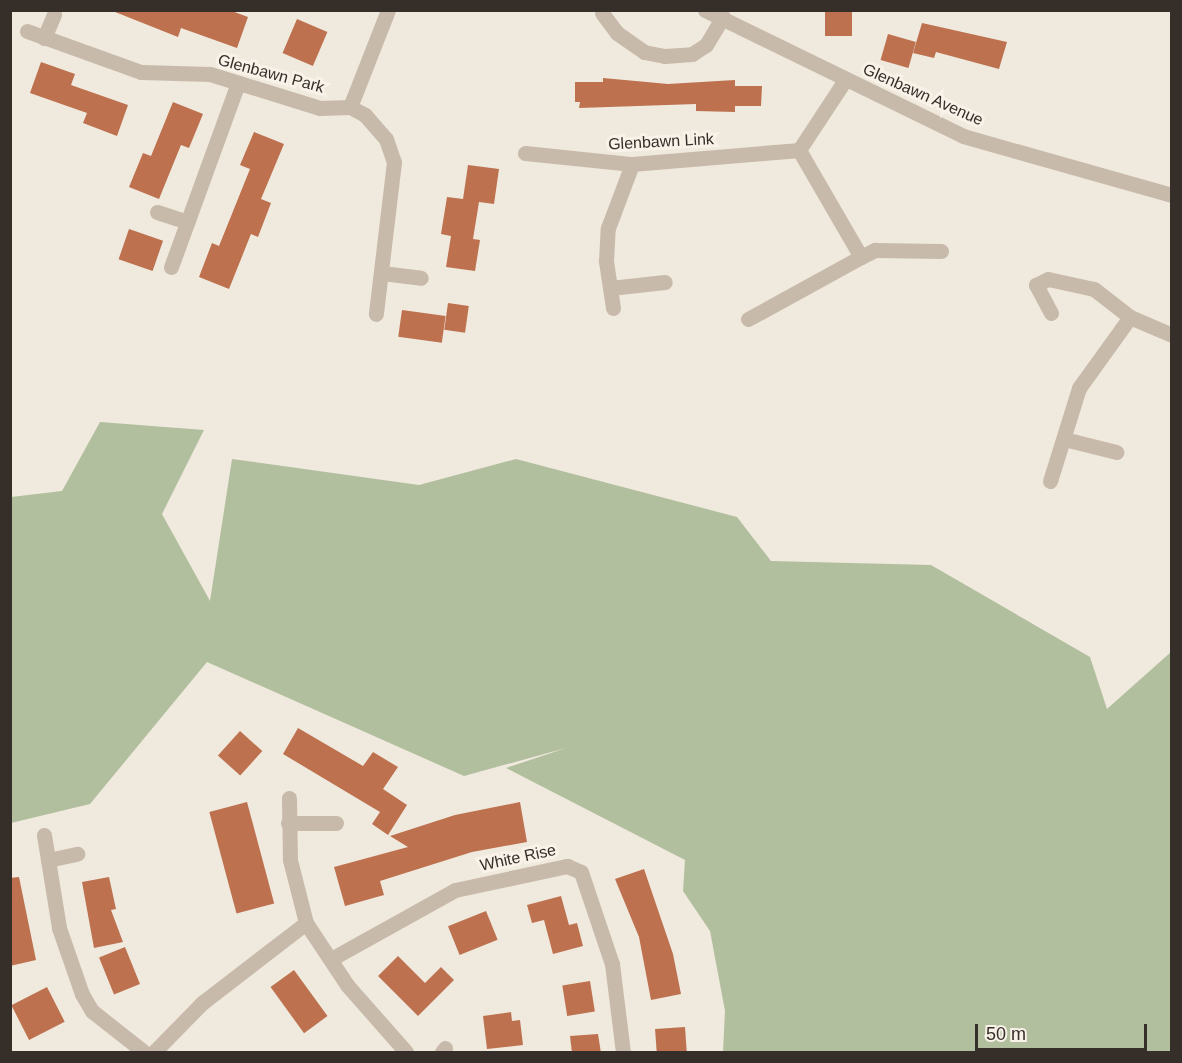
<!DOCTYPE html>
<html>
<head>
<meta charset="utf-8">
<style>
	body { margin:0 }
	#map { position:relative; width:1182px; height:1063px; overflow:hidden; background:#f0e9dd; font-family:Helvetica,sans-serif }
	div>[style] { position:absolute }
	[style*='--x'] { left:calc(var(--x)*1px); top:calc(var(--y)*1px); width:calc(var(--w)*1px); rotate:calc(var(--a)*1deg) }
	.green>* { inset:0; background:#b2bf9e }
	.building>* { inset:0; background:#bd714f; transform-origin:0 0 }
	.street>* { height:15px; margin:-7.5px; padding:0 7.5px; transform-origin:7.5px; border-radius:7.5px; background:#c8baaa }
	span { translate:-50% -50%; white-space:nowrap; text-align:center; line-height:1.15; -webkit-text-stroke:6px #f8f2e9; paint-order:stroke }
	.street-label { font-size:16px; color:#362e29 }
	.frame { position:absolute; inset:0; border:12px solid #362e29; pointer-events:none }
	.scale { position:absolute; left:975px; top:1024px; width:172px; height:27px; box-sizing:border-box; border:3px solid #362e29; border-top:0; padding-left:8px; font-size:18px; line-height:21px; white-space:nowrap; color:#362e29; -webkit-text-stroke:4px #f8f2e9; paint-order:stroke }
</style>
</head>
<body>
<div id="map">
	<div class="green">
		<i style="clip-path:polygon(100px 422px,204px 430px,162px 514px,210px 601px,232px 459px,419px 485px,516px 459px,737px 517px,771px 561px,931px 565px,1090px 657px,1107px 709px,1171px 652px,1171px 1052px,723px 1052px,725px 1011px,710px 931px,683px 891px,685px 860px,506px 768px,566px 748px,464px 776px,207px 662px,90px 804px,11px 823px,11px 497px,62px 491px)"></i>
	</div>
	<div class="building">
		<i style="clip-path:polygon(110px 10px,229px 10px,248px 17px,237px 48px,181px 28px,178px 37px)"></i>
		<i style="left:825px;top:10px;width:27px;height:26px"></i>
		<i style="left:297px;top:19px;width:33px;height:37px;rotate:23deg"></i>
		<i style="clip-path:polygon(922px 23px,1007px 42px,999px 69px,936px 52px,934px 58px,913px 53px)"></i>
		<i style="left:888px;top:34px;width:29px;height:27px;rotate:16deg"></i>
		<i style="clip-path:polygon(41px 62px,75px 74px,71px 85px,128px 105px,117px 136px,83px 123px,87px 113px,30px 93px)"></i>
		<i style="clip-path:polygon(603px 78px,668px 84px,735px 80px,735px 86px,762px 86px,761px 106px,735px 106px,735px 112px,696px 111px,696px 104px,579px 108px,580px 102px,575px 102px,575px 82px,603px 82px)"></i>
		<i style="clip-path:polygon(173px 102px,203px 114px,189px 148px,181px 145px,159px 199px,129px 187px,143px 153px,151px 156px)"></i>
		<i style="clip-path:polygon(254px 132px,284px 144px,261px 199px,271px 203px,258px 237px,251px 234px,229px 289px,199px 277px,212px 243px,219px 246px,250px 169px,240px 165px)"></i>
		<i style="clip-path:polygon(468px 165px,499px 169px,494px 204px,479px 202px,473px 239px,480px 240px,475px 271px,446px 267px,451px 236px,441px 234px,447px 197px,471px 200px,463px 199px)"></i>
		<i style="left:129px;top:229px;width:36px;height:32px;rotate:19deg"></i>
		<i style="left:448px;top:303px;width:21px;height:27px;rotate:8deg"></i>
		<i style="left:402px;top:310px;width:44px;height:27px;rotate:8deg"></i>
		<i style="clip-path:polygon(298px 728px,363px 766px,373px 752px,398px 767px,383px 789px,407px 805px,388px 835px,372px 824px,380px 812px,283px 754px)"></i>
		<i style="left:240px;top:731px;width:30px;height:33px;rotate:42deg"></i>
		<i style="left:247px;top:802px;width:105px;height:39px;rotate:75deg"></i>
		<i style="clip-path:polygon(520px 802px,527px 842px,472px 852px,380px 881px,384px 895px,345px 906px,334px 867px,408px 847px,390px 836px,455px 815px)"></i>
		<i style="clip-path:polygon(644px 869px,673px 954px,681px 994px,651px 1000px,639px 937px,615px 879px)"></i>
		<i style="clip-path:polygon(19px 877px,36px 960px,10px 966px,10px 878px)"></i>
		<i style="clip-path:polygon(109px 877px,116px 909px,111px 910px,123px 942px,94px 948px,82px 882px)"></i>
		<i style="clip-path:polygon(561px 896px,569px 925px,577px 923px,583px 946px,553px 954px,544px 920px,532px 923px,527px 905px)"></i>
		<i style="left:486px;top:911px;width:31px;height:41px;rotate:68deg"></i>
		<i style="left:125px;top:947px;width:40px;height:28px;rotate:68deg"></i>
		<i style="clip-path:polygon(398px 956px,425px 983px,441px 967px,454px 980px,418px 1016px,378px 976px)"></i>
		<i style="left:294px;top:970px;width:57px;height:29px;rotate:54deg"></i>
		<i style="left:590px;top:981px;width:31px;height:28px;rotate:81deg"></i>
		<i style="left:47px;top:987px;width:39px;height:40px;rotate:63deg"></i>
		<i style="clip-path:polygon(511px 1012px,512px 1021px,520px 1020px,523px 1045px,487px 1049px,483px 1016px)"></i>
		<i style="left:685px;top:1027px;width:26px;height:30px;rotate:86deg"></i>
		<i style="clip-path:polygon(598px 1034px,601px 1053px,572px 1053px,570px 1036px)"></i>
	</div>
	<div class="street">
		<i style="--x:705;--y:10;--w:287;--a:26"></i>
		<i style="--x:963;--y:136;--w:217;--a:15.8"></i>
		<i style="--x:602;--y:13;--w:25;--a:53"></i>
		<i style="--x:617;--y:33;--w:33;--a:35"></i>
		<i style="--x:644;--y:52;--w:21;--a:11"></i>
		<i style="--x:665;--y:56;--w:27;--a:-4"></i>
		<i style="--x:692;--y:54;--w:17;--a:-33"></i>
		<i style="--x:706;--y:45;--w:33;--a:-59"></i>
		<i style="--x:27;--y:31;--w:121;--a:19.8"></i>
		<i style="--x:141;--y:72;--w:69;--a:1.7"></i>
		<i style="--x:210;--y:74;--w:115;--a:17.2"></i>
		<i style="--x:320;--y:108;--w:30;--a:-2"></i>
		<i style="--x:350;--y:107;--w:17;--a:28"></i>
		<i style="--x:365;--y:115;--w:32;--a:49"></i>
		<i style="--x:386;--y:139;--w:24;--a:71"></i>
		<i style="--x:394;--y:162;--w:153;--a:96.8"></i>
		<i style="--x:44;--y:38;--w:26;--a:-67"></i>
		<i style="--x:350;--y:107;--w:104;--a:-68.6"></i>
		<i style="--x:525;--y:153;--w:108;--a:5.9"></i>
		<i style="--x:632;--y:164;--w:168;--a:-4.8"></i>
		<i style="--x:799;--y:150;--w:84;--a:-56.7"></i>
		<i style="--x:157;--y:212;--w:32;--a:18"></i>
		<i style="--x:861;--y:257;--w:16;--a:-27"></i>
		<i style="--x:875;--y:250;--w:66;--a:0.9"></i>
		<i style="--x:171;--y:267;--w:196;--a:-70"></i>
		<i style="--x:382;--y:273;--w:39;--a:7"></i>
		<i style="--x:610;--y:288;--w:55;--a:-6.2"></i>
		<i style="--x:613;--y:308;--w:48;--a:-98.5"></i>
		<i style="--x:606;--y:261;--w:33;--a:-87"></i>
		<i style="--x:608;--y:228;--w:68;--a:-69.4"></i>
		<i style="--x:1051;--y:313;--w:32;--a:-118"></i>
		<i style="--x:1036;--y:285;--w:13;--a:-27"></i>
		<i style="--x:1048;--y:279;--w:47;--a:12.3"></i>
		<i style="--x:1094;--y:289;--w:46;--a:37.9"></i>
		<i style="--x:1130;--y:317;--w:46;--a:23.2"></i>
		<i style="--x:748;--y:319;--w:129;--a:-28.8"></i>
		<i style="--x:861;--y:257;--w:124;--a:-120.1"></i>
		<i style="--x:1064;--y:439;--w:54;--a:14"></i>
		<i style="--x:1050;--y:481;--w:97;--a:-72.7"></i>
		<i style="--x:1079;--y:388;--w:87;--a:-54.3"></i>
		<i style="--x:289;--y:798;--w:62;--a:89.1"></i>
		<i style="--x:290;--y:860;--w:65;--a:75.7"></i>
		<i style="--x:306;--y:923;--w:74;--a:56.5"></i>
		<i style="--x:347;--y:985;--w:89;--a:48.6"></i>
		<i style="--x:288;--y:823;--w:48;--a:0"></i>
		<i style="--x:44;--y:835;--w:94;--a:80.8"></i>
		<i style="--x:59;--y:928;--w:70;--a:70.8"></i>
		<i style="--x:82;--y:994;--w:20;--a:60"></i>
		<i style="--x:92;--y:1011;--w:66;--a:38.3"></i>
		<i style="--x:48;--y:860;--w:30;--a:-12"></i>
		<i style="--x:331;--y:959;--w:142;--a:-29.1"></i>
		<i style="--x:455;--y:890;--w:115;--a:-12.1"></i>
		<i style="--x:567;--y:866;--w:15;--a:23"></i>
		<i style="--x:581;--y:872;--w:97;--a:71.4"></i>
		<i style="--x:612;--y:964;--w:89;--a:82.9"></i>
		<i style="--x:154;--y:1052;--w:69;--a:-45.6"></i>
		<i style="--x:202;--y:1003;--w:131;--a:-37.6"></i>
		<i style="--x:442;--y:1052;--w:5;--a:-53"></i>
	</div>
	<div class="street-label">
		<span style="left:271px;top:74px;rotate:15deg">Glenbawn Park</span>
		<span style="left:923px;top:95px;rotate:24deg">Glenbawn Avenue</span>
		<span style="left:661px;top:142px;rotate:-3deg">Glenbawn Link</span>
		<span style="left:518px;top:858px;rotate:-12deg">White Rise</span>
	</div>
	<div class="frame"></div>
	<div class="scale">50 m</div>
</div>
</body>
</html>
